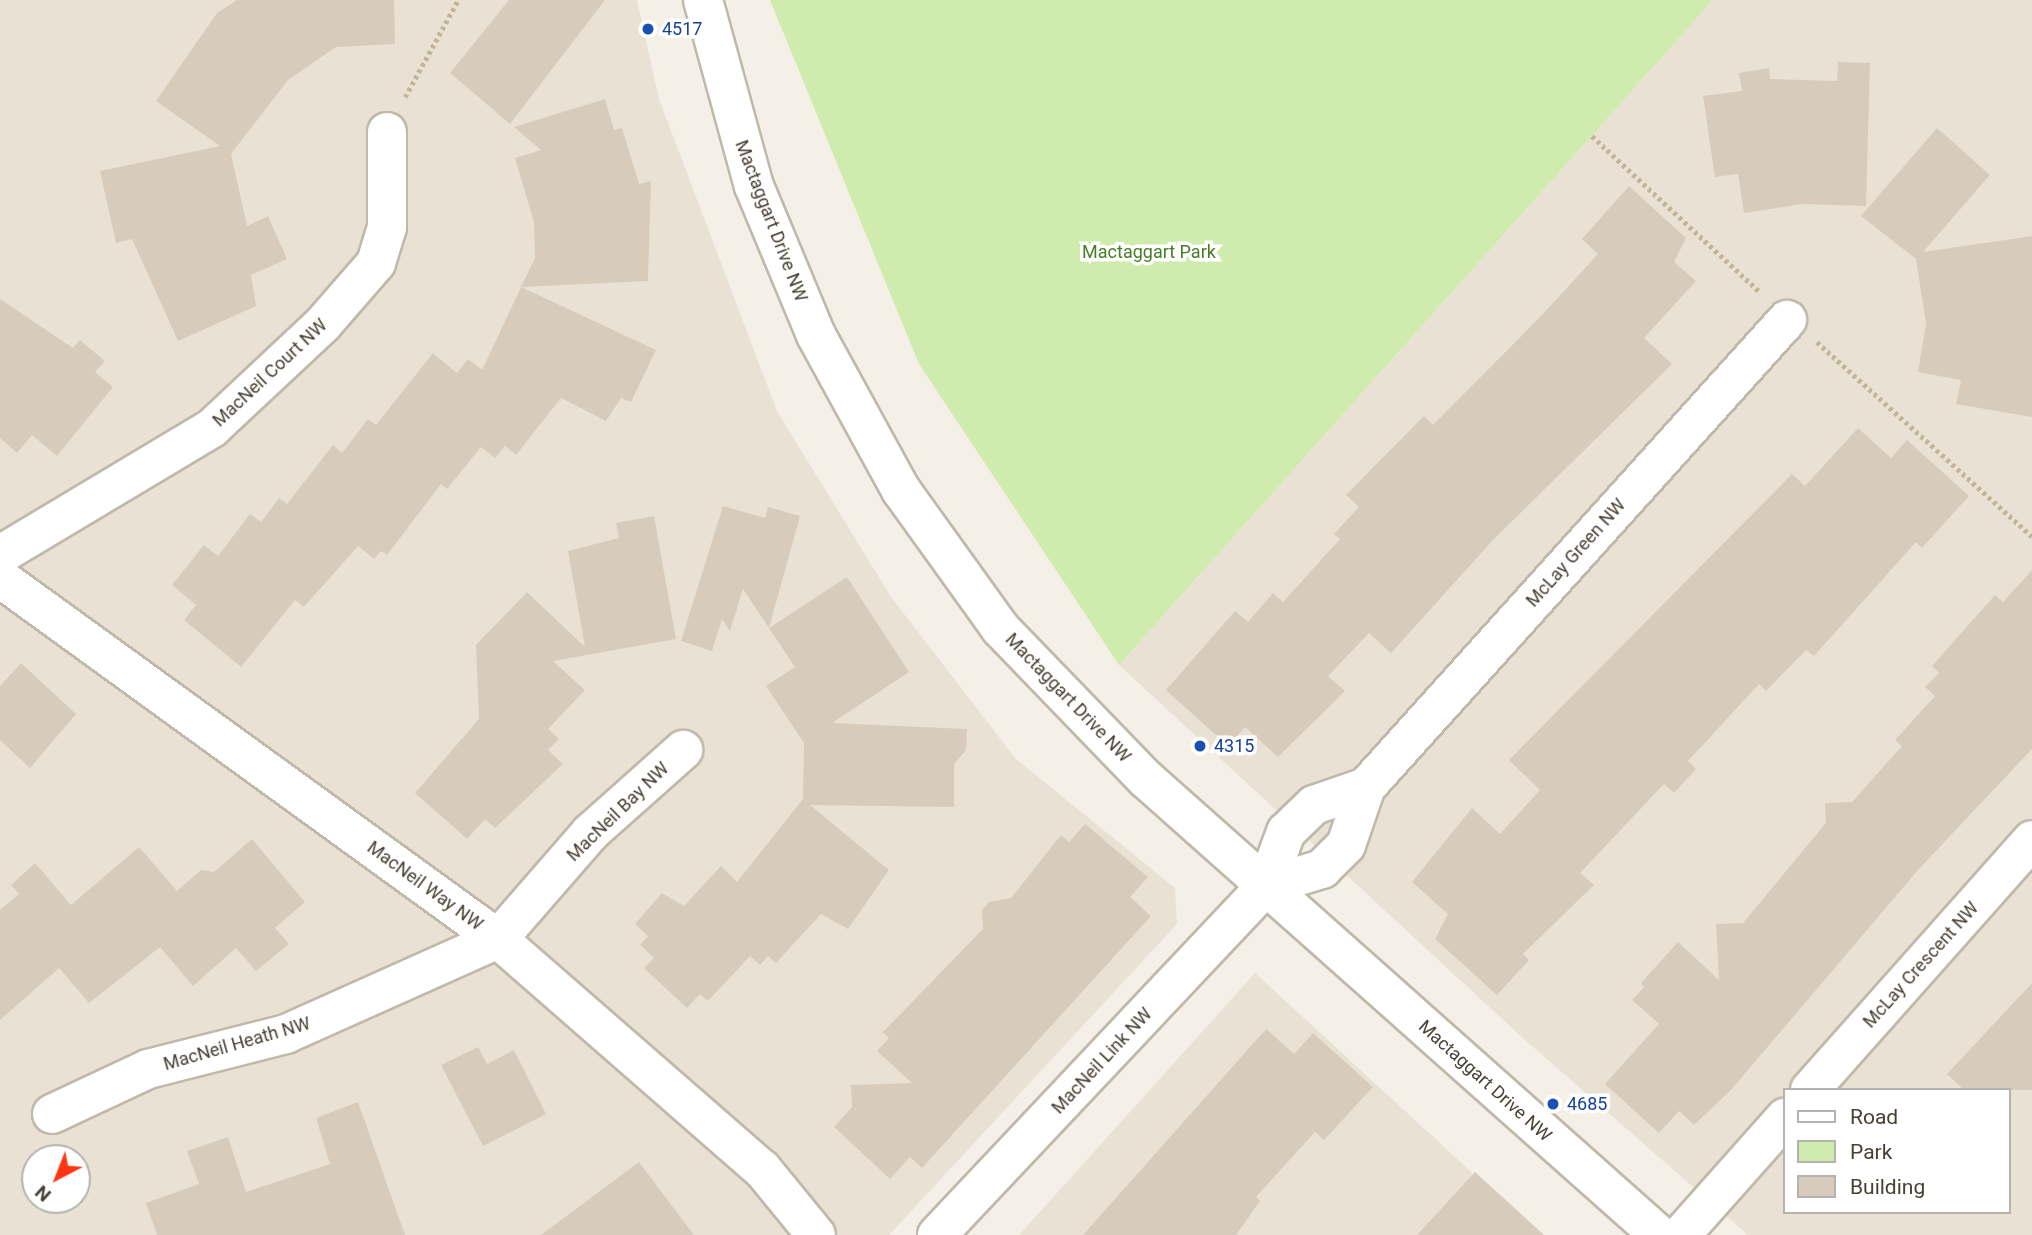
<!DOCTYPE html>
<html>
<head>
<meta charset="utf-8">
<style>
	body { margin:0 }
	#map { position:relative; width:2032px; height:1235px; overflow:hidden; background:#f4f0e7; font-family:Roboto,sans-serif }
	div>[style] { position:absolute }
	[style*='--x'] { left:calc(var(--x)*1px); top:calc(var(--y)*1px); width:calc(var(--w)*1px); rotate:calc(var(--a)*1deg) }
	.residential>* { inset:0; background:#e9e2d4 }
	.green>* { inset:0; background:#cfebad }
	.building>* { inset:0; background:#d7ccbb }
	.path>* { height:4.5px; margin-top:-2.25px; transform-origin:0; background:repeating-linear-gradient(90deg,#c3b499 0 3.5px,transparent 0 7px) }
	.roads { filter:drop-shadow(2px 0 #c0b8a9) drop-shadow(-2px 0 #c0b8a9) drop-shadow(0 2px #c0b8a9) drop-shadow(0 -2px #c0b8a9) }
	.minor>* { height:38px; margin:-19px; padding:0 19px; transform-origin:19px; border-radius:19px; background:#fff }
	.dots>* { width:19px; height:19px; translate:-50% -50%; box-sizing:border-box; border:4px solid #fff; border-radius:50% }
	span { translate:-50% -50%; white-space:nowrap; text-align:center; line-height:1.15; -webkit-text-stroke:7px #fff; paint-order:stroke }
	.transit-label { font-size:18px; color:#164399 }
	.left { translate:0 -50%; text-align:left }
	.street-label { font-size:18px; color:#484035 }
	.park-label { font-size:18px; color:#467d25 }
	.legend { position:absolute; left:1783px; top:1088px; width:228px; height:126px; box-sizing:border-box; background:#fff; border:2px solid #b6b3ae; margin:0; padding:9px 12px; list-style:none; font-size:21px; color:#484035 }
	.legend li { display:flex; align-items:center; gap:14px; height:35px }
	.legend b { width:35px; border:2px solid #b6b3ae }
	.north { position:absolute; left:21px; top:1144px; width:70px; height:70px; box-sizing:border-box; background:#fff; border:2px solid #b6b3ae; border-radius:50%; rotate:222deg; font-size:19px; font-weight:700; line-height:28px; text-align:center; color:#484035 }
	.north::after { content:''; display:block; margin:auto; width:24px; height:32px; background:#ff3613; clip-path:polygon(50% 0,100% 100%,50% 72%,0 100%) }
</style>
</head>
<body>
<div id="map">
	<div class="residential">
		<i style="clip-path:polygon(evenodd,0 0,637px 0,659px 99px,777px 411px,891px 597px,1016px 759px,1175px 888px,1177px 924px,889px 1235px,0 1235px,0 0,35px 1158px,77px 1158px,77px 1200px,35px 1200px,35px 1158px)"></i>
		<i style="clip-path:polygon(evenodd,1713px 0,2032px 0,2032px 1235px,1748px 1235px,1525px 1040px,1119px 665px,1713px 0,1785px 1090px,2009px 1090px,2009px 1212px,1785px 1212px,1785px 1090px)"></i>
		<i style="clip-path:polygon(1255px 973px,1540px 1235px,1019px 1235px)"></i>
	</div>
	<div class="green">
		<i style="clip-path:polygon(770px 0,1713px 0,1119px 665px,919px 364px)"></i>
	</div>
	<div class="building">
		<i style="clip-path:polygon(237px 0,394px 0,395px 44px,336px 47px,288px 80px,231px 154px,247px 226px,268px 216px,287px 259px,251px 275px,256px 306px,178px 341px,132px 239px,116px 243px,100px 171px,220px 146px,156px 101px,217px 13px)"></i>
		<i style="clip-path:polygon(509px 0,605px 0,510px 124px,450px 73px)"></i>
		<i style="clip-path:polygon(1838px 62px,1870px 63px,1866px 206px,1802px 204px,1744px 213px,1738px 174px,1715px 177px,1703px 96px,1742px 91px,1739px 73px,1769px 68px,1770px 79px,1837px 81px)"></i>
		<i style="clip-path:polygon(605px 99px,614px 130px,622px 128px,639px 184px,651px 181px,648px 281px,521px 287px,535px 258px,534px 222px,515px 158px,541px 150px,514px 127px)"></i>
		<i style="clip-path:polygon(1937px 128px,1990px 175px,1923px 252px,2032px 236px,2032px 417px,1956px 404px,1961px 380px,1918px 372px,1926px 323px,1916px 259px,1861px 216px)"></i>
		<i style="clip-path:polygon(1629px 186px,1686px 238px,1674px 262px,1696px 281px,1644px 338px,1672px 364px,1494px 539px,1391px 653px,1369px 633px,1328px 676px,1345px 691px,1278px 757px,1245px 727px,1228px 746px,1166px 690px,1235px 611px,1248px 622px,1273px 593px,1283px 602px,1340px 539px,1334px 534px,1359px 507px,1346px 495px,1424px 416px,1433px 425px,1542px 315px,1598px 254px,1582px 239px)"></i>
		<i style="clip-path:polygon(521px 287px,656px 350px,631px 402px,621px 398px,606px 421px,561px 398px,516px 455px,505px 446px,495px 458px,481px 447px,447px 489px,441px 484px,387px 555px,381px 551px,374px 559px,358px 546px,304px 607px,295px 600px,241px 667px,184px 620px,196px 605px,172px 585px,204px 545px,218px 556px,250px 514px,261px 522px,279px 498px,287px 504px,333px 445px,342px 453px,368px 419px,376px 425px,433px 353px,457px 373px,468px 359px,482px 370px)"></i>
		<i style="clip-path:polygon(0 299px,73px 348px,80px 340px,105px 361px,95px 372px,113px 387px,57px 456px,32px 435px,17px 453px,0 438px)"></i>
		<i style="clip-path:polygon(1858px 428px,1891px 458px,1907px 440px,1969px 496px,1922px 548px,1916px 542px,1814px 656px,1806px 650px,1766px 691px,1759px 684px,1688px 761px,1696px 769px,1674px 793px,1664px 784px,1580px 873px,1594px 885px,1523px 954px,1529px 960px,1497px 995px,1435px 939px,1448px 914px,1412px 882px,1472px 808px,1500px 834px,1540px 790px,1509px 760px,1792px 474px,1805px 486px)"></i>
		<i style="clip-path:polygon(723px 506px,765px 518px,768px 507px,800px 516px,769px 628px,743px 589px,730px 631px,722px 619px,712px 651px,681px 641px)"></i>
		<i style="clip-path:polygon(654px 516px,676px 639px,553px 661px,585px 690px,548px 729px,559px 739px,548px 750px,563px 764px,495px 828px,485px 819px,467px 839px,415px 793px,479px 719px,476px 645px,527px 592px,585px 647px,568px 551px,619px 538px,616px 523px)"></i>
		<i style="clip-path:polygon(2032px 570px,2032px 749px,1918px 870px,1731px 1090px,1694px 1125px,1679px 1111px,1659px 1133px,1605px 1084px,1659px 1024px,1632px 1000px,1644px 987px,1641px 983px,1678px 942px,1719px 980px,1716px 924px,1743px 923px,1826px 823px,1825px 803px,1852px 802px,1902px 746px,1895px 740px,1935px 696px,1925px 687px,1939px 673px,1932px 666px,1995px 595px,2003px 602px)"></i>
		<i style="clip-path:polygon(847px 577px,909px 672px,832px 723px,967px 729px,966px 750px,954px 764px,954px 807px,810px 805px,889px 870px,848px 929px,821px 914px,776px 963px,768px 956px,760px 965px,750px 956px,708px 1001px,700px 994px,687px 1008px,644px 968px,654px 958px,640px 945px,648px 936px,635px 924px,662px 893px,684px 906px,721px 866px,737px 882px,803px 799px,804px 743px,766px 686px,795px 667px,769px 628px)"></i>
		<i style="clip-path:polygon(21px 663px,76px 714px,30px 768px,0 740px,0 686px)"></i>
		<i style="clip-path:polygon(1085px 824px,1148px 877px,1130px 897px,1151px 916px,922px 1168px,910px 1157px,890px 1179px,834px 1127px,852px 1107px,851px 1085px,912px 1083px,877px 1051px,889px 1038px,883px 1032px,983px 929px,982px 910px,989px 902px,1011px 898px,1061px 835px,1069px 842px)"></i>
		<i style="clip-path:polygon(252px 839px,305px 902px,275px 928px,289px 944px,256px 971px,236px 948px,193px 986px,160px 947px,89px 1003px,59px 968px,0 1020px,0 910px,19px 894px,11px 885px,35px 863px,71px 905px,139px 847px,177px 891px,201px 870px,214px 872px)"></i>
		<i style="clip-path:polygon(2032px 983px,2032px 1090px,1964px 1090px,1947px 1074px)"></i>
		<i style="clip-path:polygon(1266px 1029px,1294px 1054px,1313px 1033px,1373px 1087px,1324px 1140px,1315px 1132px,1256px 1197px,1260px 1201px,1236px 1235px,1083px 1235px)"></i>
		<i style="clip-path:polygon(478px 1047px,487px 1064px,514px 1050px,546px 1114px,483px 1146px,441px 1065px)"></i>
		<i style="clip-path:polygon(358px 1102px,405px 1235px,157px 1235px,146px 1203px,199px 1184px,187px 1151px,228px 1137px,246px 1192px,330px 1164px,316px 1118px)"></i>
		<i style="clip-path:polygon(639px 1162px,694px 1235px,541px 1235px)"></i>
		<i style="clip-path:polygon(1475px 1172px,1544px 1235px,1417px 1235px)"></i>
	</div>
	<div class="path">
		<i style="--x:405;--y:97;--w:111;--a:-61.3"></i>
		<i style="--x:1592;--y:136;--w:231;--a:42.9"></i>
		<i style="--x:1817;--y:342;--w:290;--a:42.1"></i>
	</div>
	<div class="roads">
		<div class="minor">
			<i style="--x:703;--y:0;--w:193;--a:74.7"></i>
			<i style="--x:754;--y:186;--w:161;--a:67.4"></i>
			<i style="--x:816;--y:335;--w:177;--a:61.3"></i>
			<i style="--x:901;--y:490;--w:170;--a:54.3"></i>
			<i style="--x:1000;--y:628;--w:210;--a:46"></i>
			<i style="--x:1146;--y:779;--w:686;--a:41.63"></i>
			<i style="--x:0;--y:555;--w:247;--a:-30.9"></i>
			<i style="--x:212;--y:428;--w:152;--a:-43.1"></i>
			<i style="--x:323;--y:324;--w:81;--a:-49"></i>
			<i style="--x:376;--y:263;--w:37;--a:-73"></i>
			<i style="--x:387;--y:228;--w:96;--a:-90"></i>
			<i style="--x:0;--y:578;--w:615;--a:35.94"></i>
			<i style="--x:498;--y:939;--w:350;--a:41.1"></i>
			<i style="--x:762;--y:1169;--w:85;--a:50.7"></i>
			<i style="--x:1266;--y:886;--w:59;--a:-16.9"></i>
			<i style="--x:1322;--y:869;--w:34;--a:-45"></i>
			<i style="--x:1346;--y:845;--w:61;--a:-71"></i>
			<i style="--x:1366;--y:787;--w:629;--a:-47.97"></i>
			<i style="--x:1810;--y:1090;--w:334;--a:-48.4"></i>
			<i style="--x:52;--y:1114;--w:106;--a:-25.1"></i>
			<i style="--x:148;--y:1069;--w:142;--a:-14.2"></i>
			<i style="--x:286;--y:1034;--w:232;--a:-24.1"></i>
			<i style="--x:498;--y:939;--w:140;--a:-49"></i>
			<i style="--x:590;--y:833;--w:125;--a:-41.7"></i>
			<i style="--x:937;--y:1235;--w:480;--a:-46.7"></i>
			<i style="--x:1266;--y:886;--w:58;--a:-69.7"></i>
			<i style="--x:1286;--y:832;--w:39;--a:-44"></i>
			<i style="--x:1314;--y:805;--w:55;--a:-19.1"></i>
			<i style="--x:1681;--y:1235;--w:157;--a:-48.4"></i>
		</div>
	</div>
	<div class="dots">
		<i style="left:648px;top:29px;background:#1a4fb4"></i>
		<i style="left:1200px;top:746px;background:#1a4fb4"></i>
		<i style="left:1553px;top:1104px;background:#1a4fb4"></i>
	</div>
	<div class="transit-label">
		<span class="left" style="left:662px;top:29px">4517</span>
		<span class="left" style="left:1214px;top:746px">4315</span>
		<span class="left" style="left:1567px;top:1104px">4685</span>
	</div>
	<div class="street-label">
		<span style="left:771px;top:221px;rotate:69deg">Mactaggart Drive NW</span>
		<span style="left:270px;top:373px;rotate:-43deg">MacNeil Court NW</span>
		<span style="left:1576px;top:553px;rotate:-48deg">McLay Green NW</span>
		<span style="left:1068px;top:698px;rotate:46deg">Mactaggart Drive NW</span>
		<span style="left:618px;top:812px;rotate:-44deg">MacNeil Bay NW</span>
		<span style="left:425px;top:886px;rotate:36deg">MacNeil Way NW</span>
		<span style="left:1921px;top:965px;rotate:-48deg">McLay Crescent NW</span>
		<span style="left:237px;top:1044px;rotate:-16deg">MacNeil Heath NW</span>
		<span style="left:1102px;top:1061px;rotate:-47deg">MacNeil Link NW</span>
		<span style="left:1485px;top:1081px;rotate:42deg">Mactaggart Drive NW</span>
	</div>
	<div class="park-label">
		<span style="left:1149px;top:252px">Mactaggart Park</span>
	</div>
	<ul class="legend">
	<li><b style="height:9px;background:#fff"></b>Road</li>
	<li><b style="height:19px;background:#cfebad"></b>Park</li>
	<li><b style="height:19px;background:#d7ccbb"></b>Building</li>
	</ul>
	<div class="north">N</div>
</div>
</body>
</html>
